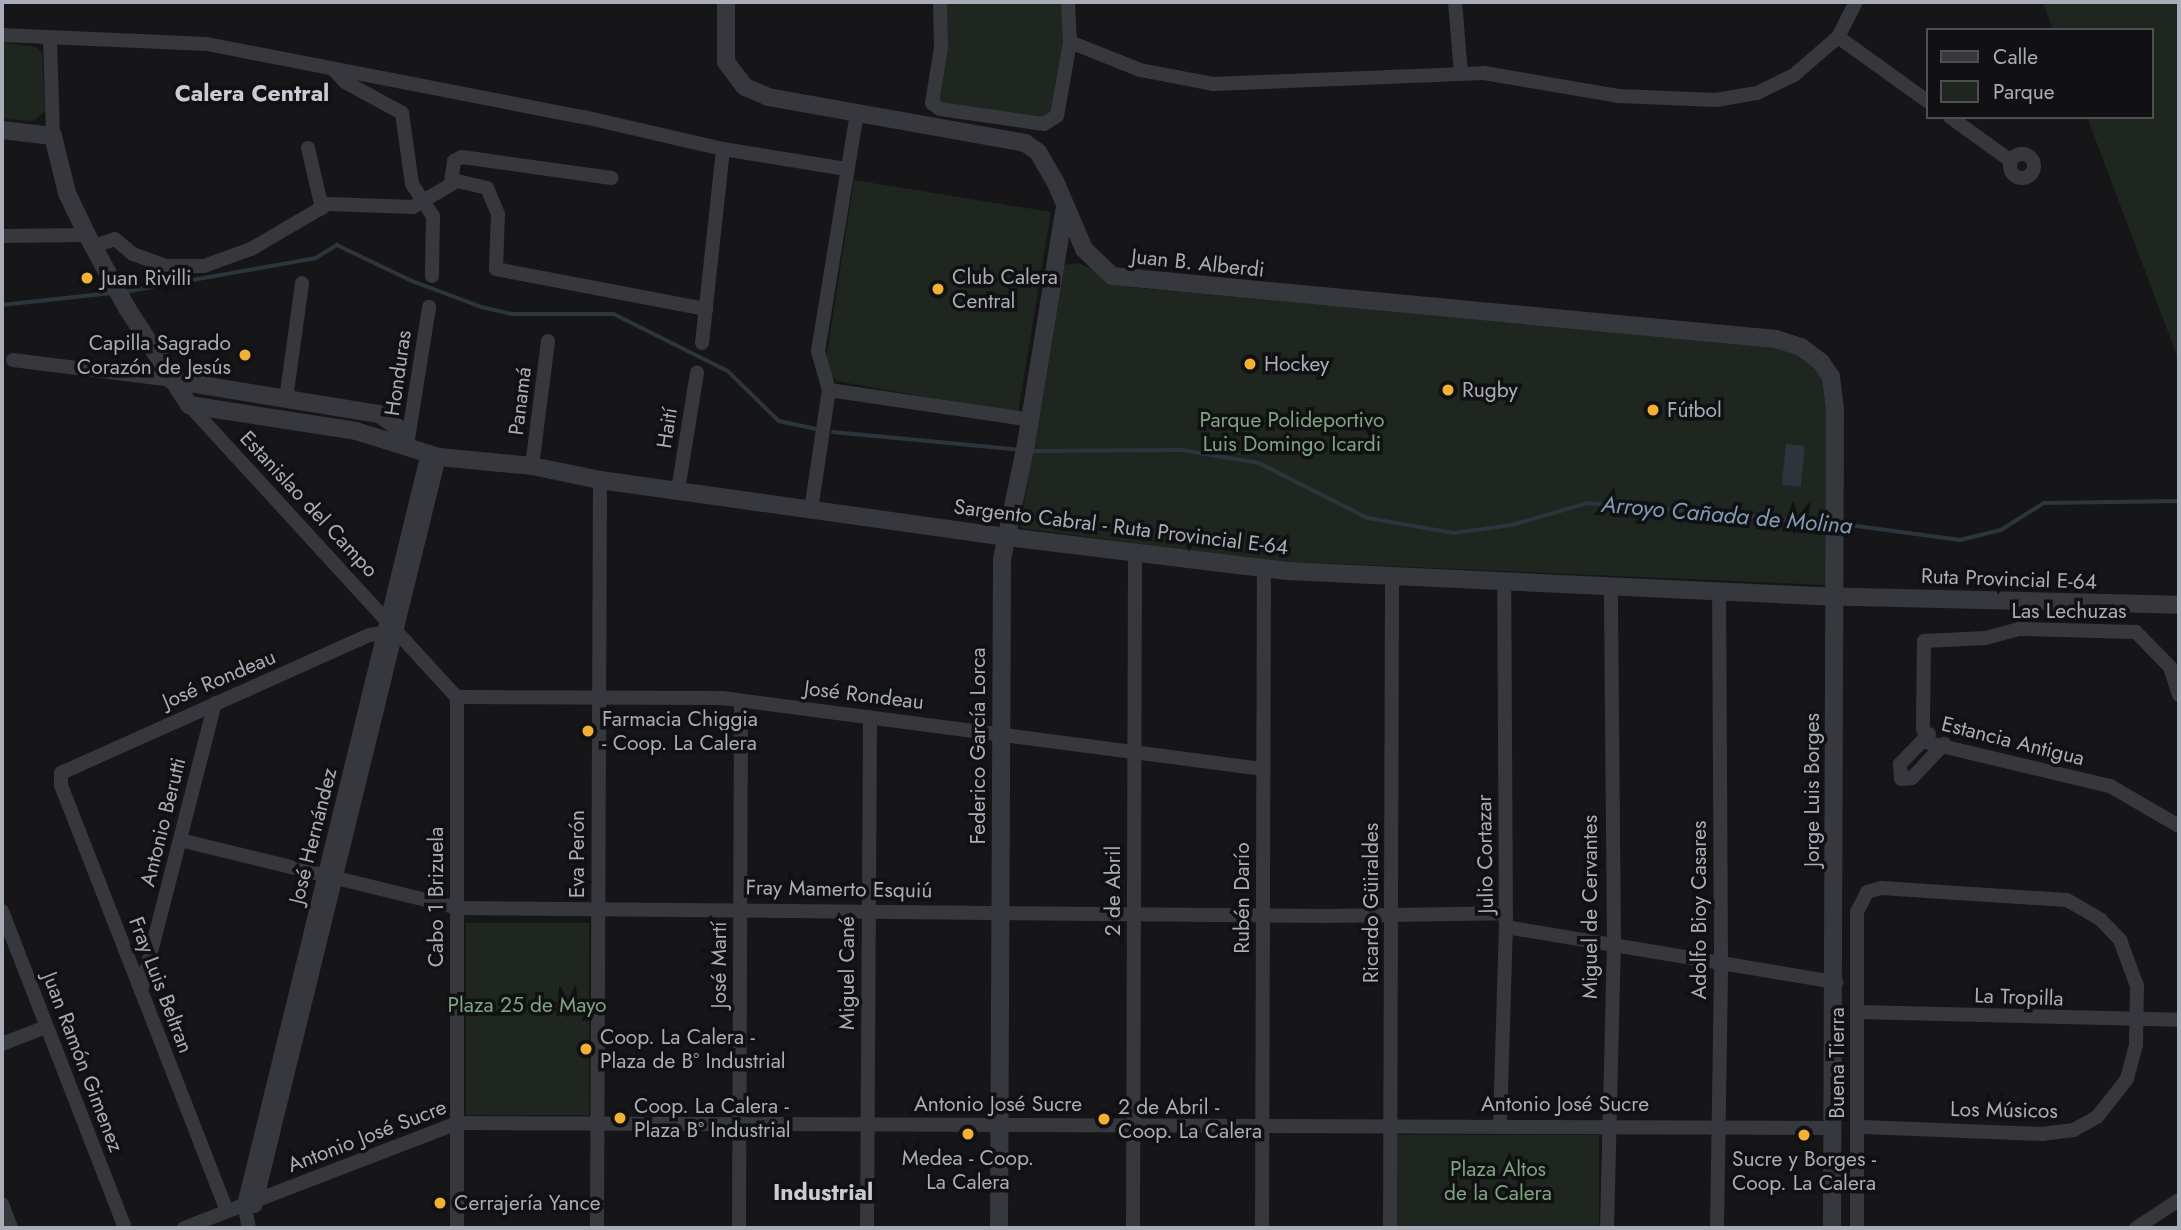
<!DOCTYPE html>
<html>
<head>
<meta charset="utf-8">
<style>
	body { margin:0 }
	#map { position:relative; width:2181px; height:1230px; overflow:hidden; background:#161618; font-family:Jost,sans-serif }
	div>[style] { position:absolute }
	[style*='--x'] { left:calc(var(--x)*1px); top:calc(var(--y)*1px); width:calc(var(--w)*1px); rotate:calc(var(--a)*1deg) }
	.green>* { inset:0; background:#1e261f; transform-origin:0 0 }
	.water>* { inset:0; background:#2c353c; transform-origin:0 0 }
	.stream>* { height:3.5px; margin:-1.75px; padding:0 1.75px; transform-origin:1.75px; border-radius:1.75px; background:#2c353c }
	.minor>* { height:14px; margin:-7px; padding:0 7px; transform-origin:7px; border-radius:7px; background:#37383d }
	.minor>.ring { margin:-7px; padding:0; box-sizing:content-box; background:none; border:14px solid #37383d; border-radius:50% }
	.tertiary>* { height:18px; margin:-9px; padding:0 9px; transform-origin:9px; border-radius:9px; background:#37383d }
	.dots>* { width:19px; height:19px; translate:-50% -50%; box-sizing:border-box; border:4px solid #111113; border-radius:50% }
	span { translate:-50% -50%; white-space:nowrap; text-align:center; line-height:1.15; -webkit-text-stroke:7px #111113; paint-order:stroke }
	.street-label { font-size:21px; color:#a8adb8 }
	.poi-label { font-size:21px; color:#a8adb8 }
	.left { translate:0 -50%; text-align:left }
	.right { translate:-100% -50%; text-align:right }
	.park-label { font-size:21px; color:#7fa381 }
	.neighbourhood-label { font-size:23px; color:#c9ccd4; font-weight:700 }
	.water-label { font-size:23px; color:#7f9bb3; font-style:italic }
	.frame { position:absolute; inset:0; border:4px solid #a8adb8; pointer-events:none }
	.legend { position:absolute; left:1926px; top:28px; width:228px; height:91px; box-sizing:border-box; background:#111113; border:2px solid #4d4f55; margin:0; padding:9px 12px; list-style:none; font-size:21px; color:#a8adb8 }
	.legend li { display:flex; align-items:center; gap:14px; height:35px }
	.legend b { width:35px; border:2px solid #4d4f55 }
</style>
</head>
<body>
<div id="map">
	<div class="green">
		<i style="clip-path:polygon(945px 2px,1062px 2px,1065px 37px,1050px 118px,939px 102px)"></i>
		<i style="clip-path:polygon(2043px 2px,2179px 2px,2179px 361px,2087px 117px,2151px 117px,2151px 30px,2053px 30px)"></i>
		<i style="clip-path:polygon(2px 42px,36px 47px,42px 53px,45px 111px,34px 121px,2px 119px)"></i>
		<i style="clip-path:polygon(854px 180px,1051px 212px,1018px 413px,836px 381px,825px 366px)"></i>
		<i style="clip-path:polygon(1079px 263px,1126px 287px,1776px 344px,1805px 354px,1828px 381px,1826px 585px,1270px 561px,1020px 528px,1064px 265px)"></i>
		<i style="left:466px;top:923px;width:123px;height:192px"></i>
		<i style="left:1397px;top:1135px;width:202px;height:93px"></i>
	</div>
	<div class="water">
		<i style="left:1786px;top:444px;width:19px;height:41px;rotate:6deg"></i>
	</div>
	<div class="stream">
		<i style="--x:124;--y:292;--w:195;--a:-10"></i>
		<i style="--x:316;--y:258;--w:25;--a:-32"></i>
		<i style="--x:337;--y:245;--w:83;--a:25.6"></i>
		<i style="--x:412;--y:281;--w:75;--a:20.4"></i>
		<i style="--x:482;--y:307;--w:32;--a:13"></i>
		<i style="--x:513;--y:314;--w:101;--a:0"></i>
		<i style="--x:614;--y:314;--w:127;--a:26.6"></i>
		<i style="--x:728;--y:371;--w:71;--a:44.4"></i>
		<i style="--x:779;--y:421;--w:38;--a:12"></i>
		<i style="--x:2;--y:305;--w:112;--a:-6.2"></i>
		<i style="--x:833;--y:432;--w:182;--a:5.4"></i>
		<i style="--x:1030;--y:451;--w:152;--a:-0.4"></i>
		<i style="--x:1182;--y:450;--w:78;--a:9.6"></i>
		<i style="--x:1259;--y:463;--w:122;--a:26.8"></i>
		<i style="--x:1368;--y:518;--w:87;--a:9.9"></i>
		<i style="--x:1454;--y:533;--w:59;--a:-7.9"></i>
		<i style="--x:1512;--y:525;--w:79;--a:-16.1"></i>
		<i style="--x:1588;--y:503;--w:244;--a:4.7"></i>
		<i style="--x:1842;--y:524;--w:119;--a:7.7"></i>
		<i style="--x:1960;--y:540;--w:42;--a:-13.7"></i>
		<i style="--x:2001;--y:530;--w:51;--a:-32.1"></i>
		<i style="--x:2044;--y:503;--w:135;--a:-0.8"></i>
	</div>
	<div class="minor">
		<i style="--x:940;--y:2;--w:46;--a:88.8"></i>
		<i style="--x:941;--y:48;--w:56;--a:99.3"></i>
		<i style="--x:932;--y:103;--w:10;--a:37"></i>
		<i style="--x:940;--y:109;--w:105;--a:8.2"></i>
		<i style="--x:1044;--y:124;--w:15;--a:-32"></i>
		<i style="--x:1057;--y:116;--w:75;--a:-80"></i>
		<i style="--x:1070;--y:42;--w:40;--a:-92.9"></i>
		<i style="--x:1455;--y:2;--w:72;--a:85.2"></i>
		<i style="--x:2;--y:35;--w:205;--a:2.5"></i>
		<i style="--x:207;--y:44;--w:384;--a:11"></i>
		<i style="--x:584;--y:117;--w:143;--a:13"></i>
		<i style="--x:723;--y:149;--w:125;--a:9.2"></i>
		<i style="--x:1838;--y:37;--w:110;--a:35.7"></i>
		<i style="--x:50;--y:39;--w:97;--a:88.2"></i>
		<i style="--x:1070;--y:42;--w:75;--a:21.8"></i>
		<i style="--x:1140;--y:70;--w:74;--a:10.9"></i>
		<i style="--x:1213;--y:84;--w:271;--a:-2.3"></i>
		<i style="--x:1484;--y:73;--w:136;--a:9.7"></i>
		<i style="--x:1618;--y:96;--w:98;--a:2.3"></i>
		<i style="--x:1716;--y:100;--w:42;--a:-9.7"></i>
		<i style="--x:1757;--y:93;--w:41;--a:-25.9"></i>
		<i style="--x:1794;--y:75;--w:58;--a:-40.8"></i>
		<i style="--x:1838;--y:37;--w:39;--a:-63"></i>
		<i style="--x:333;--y:69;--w:18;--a:47"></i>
		<i style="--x:345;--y:82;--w:65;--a:28.5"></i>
		<i style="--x:402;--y:113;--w:72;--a:82"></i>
		<i style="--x:412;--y:184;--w:38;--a:57"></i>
		<i style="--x:433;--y:216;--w:60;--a:91"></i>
		<i style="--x:1950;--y:117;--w:75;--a:35.8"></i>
		<i style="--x:308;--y:148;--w:62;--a:76.9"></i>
		<i class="ring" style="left:2010px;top:154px;width:10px;height:10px"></i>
		<i style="--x:451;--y:181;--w:20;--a:-81"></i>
		<i style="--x:454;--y:161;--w:9;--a:-27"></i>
		<i style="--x:462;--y:157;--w:151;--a:8"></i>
		<i style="--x:2;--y:236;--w:85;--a:-0.7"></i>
		<i style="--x:94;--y:246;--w:22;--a:-18"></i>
		<i style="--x:115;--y:239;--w:23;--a:40"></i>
		<i style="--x:133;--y:254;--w:35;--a:20"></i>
		<i style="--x:166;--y:266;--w:38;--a:0"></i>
		<i style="--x:204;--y:266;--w:50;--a:-19.9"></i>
		<i style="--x:251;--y:249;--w:89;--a:-30.3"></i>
		<i style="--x:328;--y:204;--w:85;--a:2"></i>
		<i style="--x:413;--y:207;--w:51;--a:-30.6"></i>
		<i style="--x:457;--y:181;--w:31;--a:13"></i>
		<i style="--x:487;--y:188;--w:28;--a:67"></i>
		<i style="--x:498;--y:214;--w:55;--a:92.1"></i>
		<i style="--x:496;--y:269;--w:214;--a:10.8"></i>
		<i style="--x:702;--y:343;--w:195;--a:-83.8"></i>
		<i style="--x:13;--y:360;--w:159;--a:7.2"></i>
		<i style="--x:829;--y:390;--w:204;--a:8.4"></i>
		<i style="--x:286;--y:399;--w:117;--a:-82.1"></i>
		<i style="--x:189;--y:405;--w:396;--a:47.5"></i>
		<i style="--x:457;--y:697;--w:531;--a:90"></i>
		<i style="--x:407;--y:445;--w:140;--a:-80.9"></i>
		<i style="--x:532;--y:466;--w:126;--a:-82.7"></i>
		<i style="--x:678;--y:490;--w:119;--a:-80.8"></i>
		<i style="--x:811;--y:510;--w:121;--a:-81.5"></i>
		<i style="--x:829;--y:390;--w:41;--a:-105.8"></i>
		<i style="--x:818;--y:351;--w:240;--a:-80.7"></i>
		<i style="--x:2179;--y:695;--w:29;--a:-108"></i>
		<i style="--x:2170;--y:667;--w:49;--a:-134.2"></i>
		<i style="--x:2136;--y:632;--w:117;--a:-178.5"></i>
		<i style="--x:2019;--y:629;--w:35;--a:165"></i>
		<i style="--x:1985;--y:638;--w:61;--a:177.2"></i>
		<i style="--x:1924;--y:641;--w:88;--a:90.7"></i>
		<i style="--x:1923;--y:729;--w:15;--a:67"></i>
		<i style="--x:1929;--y:743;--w:186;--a:13.4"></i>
		<i style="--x:2110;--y:786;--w:80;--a:30.1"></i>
		<i style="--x:457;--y:697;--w:265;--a:0.2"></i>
		<i style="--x:722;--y:698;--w:546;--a:7.48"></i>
		<i style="--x:1929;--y:734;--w:42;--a:134"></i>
		<i style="--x:1900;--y:764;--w:15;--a:86"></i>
		<i style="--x:1901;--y:779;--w:11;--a:-5"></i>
		<i style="--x:1912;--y:778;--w:47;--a:-46.7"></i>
		<i style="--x:180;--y:840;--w:286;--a:13.7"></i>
		<i style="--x:458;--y:908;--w:867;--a:0.53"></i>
		<i style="--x:1325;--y:916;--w:181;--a:-0.9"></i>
		<i style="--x:2;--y:911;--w:340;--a:68.8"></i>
		<i style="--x:1506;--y:927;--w:335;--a:9.5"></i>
		<i style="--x:141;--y:991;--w:297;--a:-75.6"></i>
		<i style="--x:1858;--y:1012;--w:321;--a:1.4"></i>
		<i style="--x:2;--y:1044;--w:47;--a:-21.1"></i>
		<i style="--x:1500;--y:1125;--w:198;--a:-88.3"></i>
		<i style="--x:1506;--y:927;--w:344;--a:-90.3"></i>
		<i style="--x:2;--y:1204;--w:26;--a:69"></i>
		<i style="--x:255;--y:1206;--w:771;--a:-76.2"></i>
		<i style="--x:227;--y:1211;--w:457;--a:-111.3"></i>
		<i style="--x:61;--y:785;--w:12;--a:-90"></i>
		<i style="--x:61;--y:773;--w:338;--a:-24.1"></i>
		<i style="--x:370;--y:635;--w:26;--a:-9"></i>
		<i style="--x:184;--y:1228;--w:292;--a:-21"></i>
		<i style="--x:457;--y:1123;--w:1375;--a:0.21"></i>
		<i style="--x:249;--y:1228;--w:24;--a:-102"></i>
		<i style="--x:244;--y:1205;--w:774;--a:-76.25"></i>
		<i style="--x:597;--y:1228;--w:748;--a:-89.77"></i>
		<i style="--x:739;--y:1228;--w:527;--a:-89.78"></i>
		<i style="--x:867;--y:1228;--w:511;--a:-89.66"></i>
		<i style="--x:1133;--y:1228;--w:675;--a:-89.83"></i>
		<i style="--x:1262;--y:1228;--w:660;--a:-89.83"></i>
		<i style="--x:1390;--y:1228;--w:650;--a:-89.82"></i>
		<i style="--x:1607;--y:1228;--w:283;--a:-88.6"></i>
		<i style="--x:1614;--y:945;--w:358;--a:-90.5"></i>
		<i style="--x:1717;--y:1228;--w:266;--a:-89.1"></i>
		<i style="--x:1721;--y:962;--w:370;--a:-90.3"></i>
		<i style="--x:1857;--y:1228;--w:316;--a:-90"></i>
		<i style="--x:1857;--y:912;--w:22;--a:-63"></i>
		<i style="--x:1867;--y:892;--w:15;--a:-16"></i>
		<i style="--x:1881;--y:888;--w:186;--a:3.7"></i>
		<i style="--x:2067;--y:900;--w:39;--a:30"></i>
		<i style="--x:2101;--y:920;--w:28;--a:46"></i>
		<i style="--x:2120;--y:940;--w:49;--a:69.7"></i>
		<i style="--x:2137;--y:986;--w:59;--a:91"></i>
		<i style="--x:2136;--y:1045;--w:35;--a:105"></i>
		<i style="--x:2127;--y:1079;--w:48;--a:128.3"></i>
		<i style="--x:2097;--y:1117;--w:26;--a:151"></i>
		<i style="--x:2074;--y:1130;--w:31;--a:173"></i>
		<i style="--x:2043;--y:1134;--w:186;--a:-177.8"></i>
		<i style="--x:2136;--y:1228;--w:51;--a:-33.1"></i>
	</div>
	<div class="tertiary">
		<i style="--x:726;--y:2;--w:60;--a:90"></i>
		<i style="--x:726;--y:62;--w:31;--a:53"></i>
		<i style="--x:745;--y:87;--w:25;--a:23"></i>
		<i style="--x:768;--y:97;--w:261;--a:10.1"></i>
		<i style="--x:1025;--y:143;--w:16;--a:35"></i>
		<i style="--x:1038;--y:152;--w:34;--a:60"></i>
		<i style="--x:1055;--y:181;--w:74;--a:66.9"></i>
		<i style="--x:1084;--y:249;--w:39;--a:44"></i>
		<i style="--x:1112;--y:276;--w:667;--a:5.42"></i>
		<i style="--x:1776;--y:339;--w:26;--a:18"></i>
		<i style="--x:1801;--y:347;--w:25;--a:37"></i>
		<i style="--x:1821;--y:362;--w:18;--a:56"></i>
		<i style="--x:1831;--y:377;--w:32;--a:83"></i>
		<i style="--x:1835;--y:409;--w:819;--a:90.21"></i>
		<i style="--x:2;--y:130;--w:51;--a:6.7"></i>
		<i style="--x:53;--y:136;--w:59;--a:76.2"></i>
		<i style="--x:67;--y:193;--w:47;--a:64.5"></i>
		<i style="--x:87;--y:235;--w:83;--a:61.3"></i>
		<i style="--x:127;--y:308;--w:115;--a:57.4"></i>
		<i style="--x:189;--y:405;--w:169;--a:8.8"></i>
		<i style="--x:356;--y:431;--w:87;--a:17.4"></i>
		<i style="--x:439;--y:457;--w:93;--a:5.5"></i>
		<i style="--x:532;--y:466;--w:69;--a:11.6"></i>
		<i style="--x:600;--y:480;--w:411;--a:8"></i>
		<i style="--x:1007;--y:537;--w:283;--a:6.9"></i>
		<i style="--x:1288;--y:571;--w:529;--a:2.71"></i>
		<i style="--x:1816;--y:596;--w:363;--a:1.4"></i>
		<i style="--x:171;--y:380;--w:211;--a:9.3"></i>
		<i style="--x:379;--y:414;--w:19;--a:35"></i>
		<i style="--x:395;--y:425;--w:23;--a:59"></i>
		<i style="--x:999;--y:1228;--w:669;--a:-89.74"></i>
		<i style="--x:1002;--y:559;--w:117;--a:-78.2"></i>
		<i style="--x:1026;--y:444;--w:236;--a:-80.7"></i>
	</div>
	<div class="dots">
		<i style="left:87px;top:278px;background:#f2b134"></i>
		<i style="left:938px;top:289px;background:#f2b134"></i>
		<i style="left:245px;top:355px;background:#f2b134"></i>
		<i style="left:1250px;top:364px;background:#f2b134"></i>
		<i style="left:1448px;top:390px;background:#f2b134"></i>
		<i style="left:1653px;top:410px;background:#f2b134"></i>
		<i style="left:588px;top:731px;background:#f2b134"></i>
		<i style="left:586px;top:1049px;background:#f2b134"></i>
		<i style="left:620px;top:1118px;background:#f2b134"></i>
		<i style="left:1104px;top:1119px;background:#f2b134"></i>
		<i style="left:968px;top:1134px;background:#f2b134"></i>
		<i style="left:1804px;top:1135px;background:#f2b134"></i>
		<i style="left:440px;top:1203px;background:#f2b134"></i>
	</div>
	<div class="street-label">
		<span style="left:1198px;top:263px;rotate:6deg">Juan B. Alberdi</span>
		<span style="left:398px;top:373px;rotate:-82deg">Honduras</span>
		<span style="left:520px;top:401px;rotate:-83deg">Panamá</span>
		<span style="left:667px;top:428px;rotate:-81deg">Haití</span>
		<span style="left:309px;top:504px;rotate:47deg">Estanislao del Campo</span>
		<span style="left:1121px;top:527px;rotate:7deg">Sargento Cabral - Ruta Provincial E-64</span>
		<span style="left:2009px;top:579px;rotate:2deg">Ruta Provincial E-64</span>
		<span style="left:2069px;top:611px">Las Lechuzas</span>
		<span style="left:219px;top:679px;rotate:-23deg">José Rondeau</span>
		<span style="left:864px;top:695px;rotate:7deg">José Rondeau</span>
		<span style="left:2013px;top:741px;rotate:14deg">Estancia Antigua</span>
		<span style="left:978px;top:746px;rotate:-90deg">Federico García Lorca</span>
		<span style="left:1812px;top:790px;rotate:-90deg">Jorge Luis Borges</span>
		<span style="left:163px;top:822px;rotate:-76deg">Antonio Berutti</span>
		<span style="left:313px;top:836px;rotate:-76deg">José Hernández</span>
		<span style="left:577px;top:854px;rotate:-90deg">Eva Perón</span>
		<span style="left:1485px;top:854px;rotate:-91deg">Julio Cortazar</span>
		<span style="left:839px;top:889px;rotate:1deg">Fray Mamerto Esquiú</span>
		<span style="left:1113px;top:891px;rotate:-90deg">2 de Abril</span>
		<span style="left:436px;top:897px;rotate:-90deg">Cabo 1 Brizuela</span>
		<span style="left:1242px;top:898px;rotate:-90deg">Rubén Darío</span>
		<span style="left:1371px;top:903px;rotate:-90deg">Ricardo Güiraldes</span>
		<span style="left:1590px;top:907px;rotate:-90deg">Miguel de Cervantes</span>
		<span style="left:1699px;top:910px;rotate:-90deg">Adolfo Bioy Casares</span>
		<span style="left:719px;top:965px;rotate:-90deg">José Martí</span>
		<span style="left:847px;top:973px;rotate:-90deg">Miguel Cané</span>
		<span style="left:161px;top:985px;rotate:69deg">Fray Luis Beltran</span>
		<span style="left:2019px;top:997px;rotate:2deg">La Tropilla</span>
		<span style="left:83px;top:1062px;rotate:69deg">Juan Ramón Gimenez</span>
		<span style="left:1837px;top:1063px;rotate:-90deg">Buena Tierra</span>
		<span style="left:998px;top:1104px">Antonio José Sucre</span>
		<span style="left:1565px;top:1104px">Antonio José Sucre</span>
		<span style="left:2004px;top:1110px;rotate:1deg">Los Músicos</span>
		<span style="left:367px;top:1136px;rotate:-21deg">Antonio José Sucre</span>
	</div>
	<div class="poi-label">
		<span class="left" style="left:952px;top:289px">Club Calera<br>Central</span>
		<span class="left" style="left:101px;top:278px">Juan Rivilli</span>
		<span class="right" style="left:231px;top:355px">Capilla Sagrado<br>Corazón de Jesús</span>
		<span class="left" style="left:1264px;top:364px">Hockey</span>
		<span class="left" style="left:1462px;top:390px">Rugby</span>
		<span class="left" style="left:1667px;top:410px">Fútbol</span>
		<span class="left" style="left:602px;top:731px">Farmacia Chiggia<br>- Coop. La Calera</span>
		<span class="left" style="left:600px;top:1049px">Coop. La Calera -<br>Plaza de B° Industrial</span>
		<span class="left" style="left:634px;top:1118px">Coop. La Calera -<br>Plaza B° Industrial</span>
		<span class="left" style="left:1118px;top:1119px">2 de Abril -<br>Coop. La Calera</span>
		<span style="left:968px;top:1170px">Medea - Coop.<br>La Calera</span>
		<span style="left:1804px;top:1171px">Sucre y Borges -<br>Coop. La Calera</span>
		<span class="left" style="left:454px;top:1203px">Cerrajería Yance</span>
	</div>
	<div class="park-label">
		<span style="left:1292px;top:432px">Parque Polideportivo<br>Luis Domingo Icardi</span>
		<span style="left:527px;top:1005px">Plaza 25 de Mayo</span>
		<span style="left:1498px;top:1181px">Plaza Altos<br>de la Calera</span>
	</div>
	<div class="neighbourhood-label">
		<span style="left:252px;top:93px">Calera Central</span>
		<span style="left:823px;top:1192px">Industrial</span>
	</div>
	<div class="water-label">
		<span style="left:1727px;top:515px;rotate:5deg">Arroyo Cañada de Molina</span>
	</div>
	<div class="frame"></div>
	<ul class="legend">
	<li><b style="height:9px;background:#37383d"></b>Calle</li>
	<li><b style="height:19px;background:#1e261f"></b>Parque</li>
	</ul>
</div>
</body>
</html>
